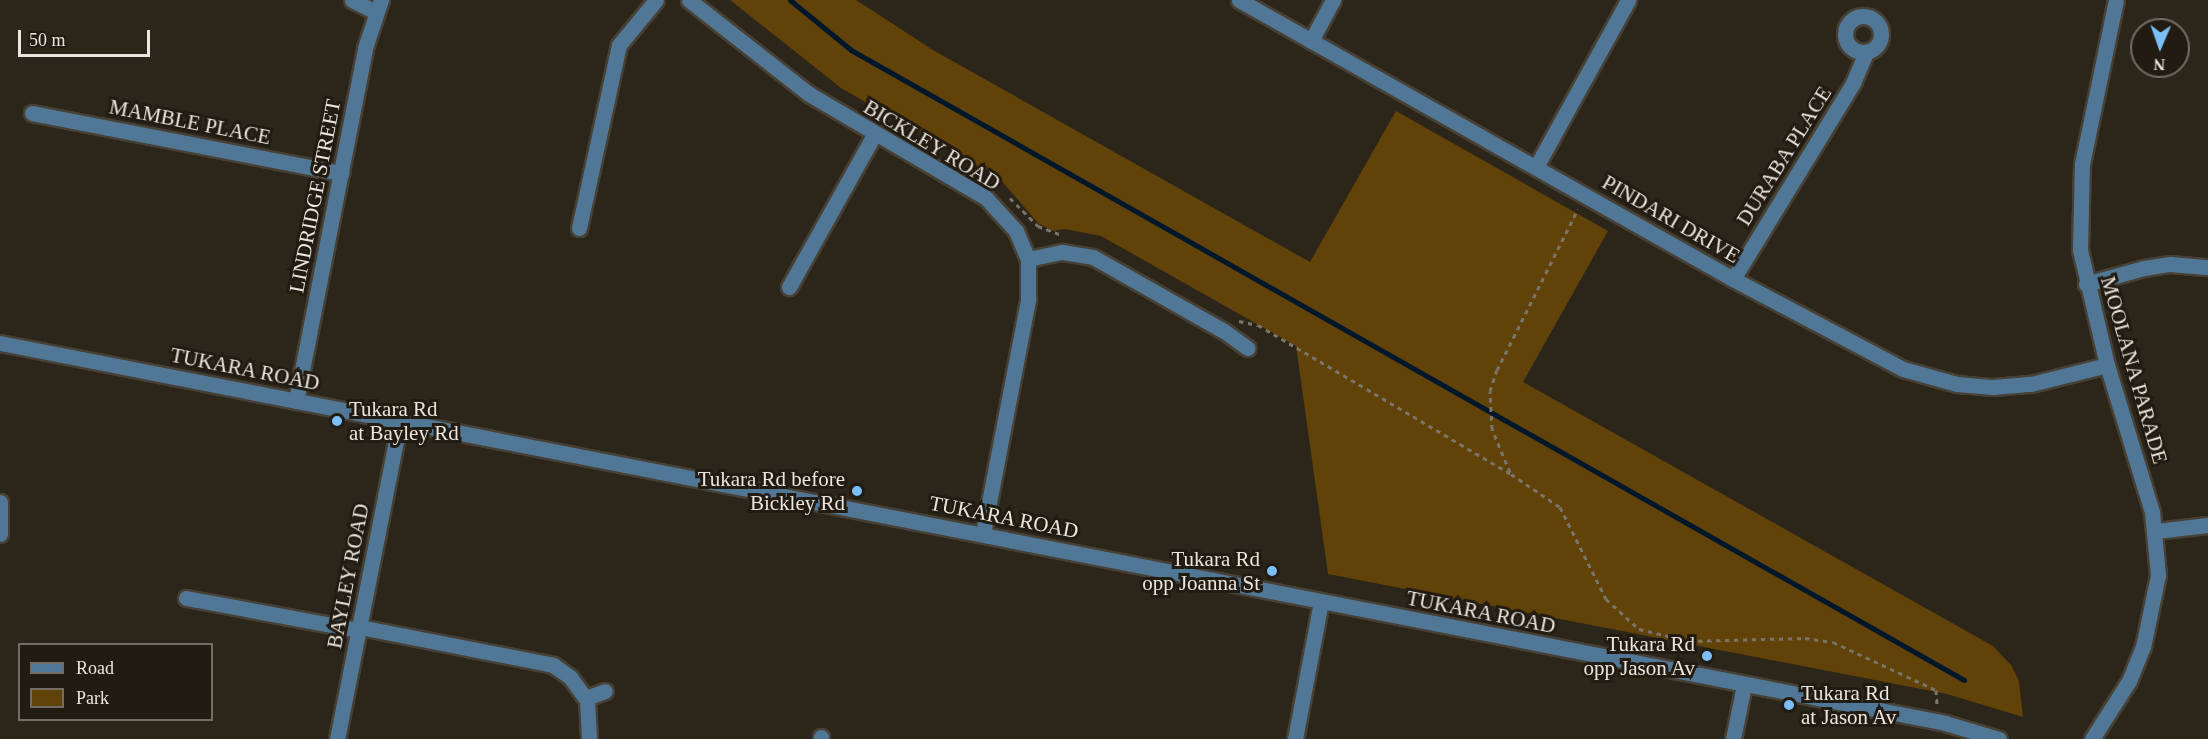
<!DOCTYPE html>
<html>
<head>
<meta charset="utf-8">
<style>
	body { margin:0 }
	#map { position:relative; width:2208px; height:739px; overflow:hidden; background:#2c251a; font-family:Georgia,serif }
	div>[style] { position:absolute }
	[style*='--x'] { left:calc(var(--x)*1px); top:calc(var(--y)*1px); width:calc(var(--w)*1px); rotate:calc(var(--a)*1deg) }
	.green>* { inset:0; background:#614208 }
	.stream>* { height:5px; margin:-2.5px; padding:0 2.5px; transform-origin:2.5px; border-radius:2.5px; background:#00172b }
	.path>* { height:3px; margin-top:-1.5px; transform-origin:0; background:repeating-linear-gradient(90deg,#7a746a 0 4.5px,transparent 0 9px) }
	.roads { filter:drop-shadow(2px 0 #474035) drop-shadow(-2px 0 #474035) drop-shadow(0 2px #474035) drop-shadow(0 -2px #474035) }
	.minor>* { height:15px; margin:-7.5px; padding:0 7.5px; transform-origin:7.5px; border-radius:7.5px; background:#517797 }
	.minor>.ring { margin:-7.5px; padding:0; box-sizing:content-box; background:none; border:15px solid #517797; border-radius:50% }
	.dots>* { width:16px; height:16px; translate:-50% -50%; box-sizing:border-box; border:3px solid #221b11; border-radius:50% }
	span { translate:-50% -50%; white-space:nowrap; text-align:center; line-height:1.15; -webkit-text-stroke:6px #221b11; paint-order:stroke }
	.street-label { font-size:21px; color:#eae5de }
	.poi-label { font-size:21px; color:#eae5de }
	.left { translate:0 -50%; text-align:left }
	.right { translate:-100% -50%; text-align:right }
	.legend { position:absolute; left:18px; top:643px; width:195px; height:78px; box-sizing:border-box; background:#221b11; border:2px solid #726c63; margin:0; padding:8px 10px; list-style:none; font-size:18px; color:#eae5de }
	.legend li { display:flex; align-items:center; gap:12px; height:30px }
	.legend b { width:30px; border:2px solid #726c63 }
	.north { position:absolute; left:2130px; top:18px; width:60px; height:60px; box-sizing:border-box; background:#221b11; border:2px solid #726c63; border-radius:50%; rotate:182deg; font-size:16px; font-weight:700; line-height:24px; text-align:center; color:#eae5de }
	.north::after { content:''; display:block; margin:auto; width:21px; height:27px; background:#7abff8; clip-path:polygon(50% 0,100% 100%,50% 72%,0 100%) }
	.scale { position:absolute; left:18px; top:30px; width:132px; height:27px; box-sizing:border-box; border:3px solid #eae5de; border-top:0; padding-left:8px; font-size:18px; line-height:21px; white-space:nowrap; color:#eae5de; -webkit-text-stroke:4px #221b11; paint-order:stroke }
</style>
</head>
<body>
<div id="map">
	<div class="green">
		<i style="clip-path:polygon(730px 0,856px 0,933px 50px,1310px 262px,1396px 111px,1608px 231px,1523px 382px,1993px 646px,2011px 665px,2019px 681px,2023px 717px,1947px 694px,1328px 574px,1296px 346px,1101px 236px,1065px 229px,1053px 231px,1038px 223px,1000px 179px,841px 88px)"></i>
	</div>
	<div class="stream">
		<i style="--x:790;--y:0;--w:79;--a:39.3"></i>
		<i style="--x:851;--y:50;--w:1279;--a:29.51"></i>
	</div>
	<div class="path">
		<i style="--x:1010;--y:198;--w:40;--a:45"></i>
		<i style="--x:1038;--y:226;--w:25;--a:21"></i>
		<i style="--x:1239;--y:321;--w:19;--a:12"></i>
		<i style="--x:1258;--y:325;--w:294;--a:30.5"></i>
		<i style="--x:1511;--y:474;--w:59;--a:34"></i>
		<i style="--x:1560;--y:507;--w:103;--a:63.4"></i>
		<i style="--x:1606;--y:599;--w:45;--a:42.3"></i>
		<i style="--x:1639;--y:629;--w:51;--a:13.5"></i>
		<i style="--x:1689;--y:641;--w:116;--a:-1.5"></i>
		<i style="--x:1805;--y:638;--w:28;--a:8"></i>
		<i style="--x:1833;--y:642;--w:114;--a:25"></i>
		<i style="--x:1936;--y:690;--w:14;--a:86"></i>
		<i style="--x:1510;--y:472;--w:47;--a:-112.7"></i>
		<i style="--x:1492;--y:429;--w:38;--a:-93"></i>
		<i style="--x:1490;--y:391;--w:22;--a:-72"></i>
		<i style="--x:1497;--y:370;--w:180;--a:-63.3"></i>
	</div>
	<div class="roads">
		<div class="minor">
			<i style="--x:352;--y:0;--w:27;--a:27"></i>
			<i style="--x:689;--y:0;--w:152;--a:38.1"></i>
			<i style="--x:809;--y:94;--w:205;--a:30.4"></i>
			<i style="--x:986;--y:198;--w:45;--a:47.7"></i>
			<i style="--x:1016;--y:231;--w:30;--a:67"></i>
			<i style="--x:1028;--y:259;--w:41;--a:90"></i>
			<i style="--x:1028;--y:300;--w:238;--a:100.9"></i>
			<i style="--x:1239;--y:0;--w:567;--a:29.46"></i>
			<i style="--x:1733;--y:279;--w:192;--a:27.9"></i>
			<i style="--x:1903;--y:369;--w:56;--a:15.5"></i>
			<i style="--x:1957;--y:384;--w:36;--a:5"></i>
			<i style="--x:1993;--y:387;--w:38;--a:-5"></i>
			<i style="--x:2031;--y:384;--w:78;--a:-14"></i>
			<i class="ring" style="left:1845px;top:16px;width:21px;height:21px"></i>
			<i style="--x:1311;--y:41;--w:47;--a:-61.8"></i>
			<i style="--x:32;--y:113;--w:315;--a:11"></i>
			<i style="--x:1536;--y:167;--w:191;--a:-61.1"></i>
			<i style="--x:579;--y:228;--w:187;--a:-77.7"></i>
			<i style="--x:619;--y:45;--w:58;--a:-50.6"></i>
			<i style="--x:1028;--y:259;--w:35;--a:-12"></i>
			<i style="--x:1062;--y:252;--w:31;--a:9"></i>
			<i style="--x:1093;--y:257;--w:150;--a:29.5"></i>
			<i style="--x:1224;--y:331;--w:29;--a:36"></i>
			<i style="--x:1733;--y:279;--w:230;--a:-58.5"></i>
			<i style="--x:1853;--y:83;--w:34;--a:-67"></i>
			<i style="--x:2086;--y:284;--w:60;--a:-15.4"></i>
			<i style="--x:2144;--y:268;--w:26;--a:-9"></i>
			<i style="--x:2170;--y:264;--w:38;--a:5"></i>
			<i style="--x:789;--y:287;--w:174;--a:-60.8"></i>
			<i style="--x:0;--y:343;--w:1982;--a:11.05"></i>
			<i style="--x:1945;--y:723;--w:56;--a:16.5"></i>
			<i style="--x:296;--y:401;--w:360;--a:-78.9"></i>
			<i style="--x:365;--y:48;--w:51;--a:-71.6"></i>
			<i style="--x:0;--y:502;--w:32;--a:90"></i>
			<i style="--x:2156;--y:531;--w:52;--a:-6.6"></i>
			<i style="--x:186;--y:598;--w:176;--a:10.5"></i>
			<i style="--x:360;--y:627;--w:197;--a:11.1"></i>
			<i style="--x:553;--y:665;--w:21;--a:35"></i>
			<i style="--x:570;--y:677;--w:29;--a:54"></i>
			<i style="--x:587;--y:700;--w:39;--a:87"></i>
			<i style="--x:586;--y:698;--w:20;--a:-20"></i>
			<i style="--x:337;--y:739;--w:323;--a:-78.8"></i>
			<i style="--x:821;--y:739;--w:2;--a:-90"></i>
			<i style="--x:1295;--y:739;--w:139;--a:-79.3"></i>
			<i style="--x:1733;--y:739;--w:55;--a:-78.5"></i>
			<i style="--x:2092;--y:739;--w:69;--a:-57.5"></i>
			<i style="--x:2129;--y:681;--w:37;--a:-68"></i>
			<i style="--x:2143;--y:647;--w:74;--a:-78.2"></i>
			<i style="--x:2158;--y:575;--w:63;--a:-95.4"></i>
			<i style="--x:2152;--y:512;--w:154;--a:-107"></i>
			<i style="--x:2107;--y:365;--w:118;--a:-103.2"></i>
			<i style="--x:2080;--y:250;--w:86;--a:-88.7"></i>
			<i style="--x:2082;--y:164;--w:167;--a:-78.3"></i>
		</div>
	</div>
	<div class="dots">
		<i style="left:337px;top:421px;background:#7abff8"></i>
		<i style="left:857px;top:491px;background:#7abff8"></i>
		<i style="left:1272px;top:571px;background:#7abff8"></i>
		<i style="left:1707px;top:656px;background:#7abff8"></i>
		<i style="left:1789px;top:705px;background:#7abff8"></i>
	</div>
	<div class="street-label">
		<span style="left:190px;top:122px;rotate:11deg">MAMBLE PLACE</span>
		<span style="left:932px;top:145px;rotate:31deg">BICKLEY ROAD</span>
		<span style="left:1784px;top:156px;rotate:-58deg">DURABA PLACE</span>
		<span style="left:315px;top:196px;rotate:-79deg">LINDRIDGE STREET</span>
		<span style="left:1671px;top:219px;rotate:30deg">PINDARI DRIVE</span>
		<span style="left:245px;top:369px;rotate:11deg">TUKARA ROAD</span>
		<span style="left:2134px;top:370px;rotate:74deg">MOOLANA PARADE</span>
		<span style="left:1004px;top:517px;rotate:11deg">TUKARA ROAD</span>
		<span style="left:348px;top:576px;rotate:-79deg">BAYLEY ROAD</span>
		<span style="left:1481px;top:612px;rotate:11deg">TUKARA ROAD</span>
	</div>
	<div class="poi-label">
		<span class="left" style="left:349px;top:421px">Tukara Rd<br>at Bayley Rd</span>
		<span class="right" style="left:845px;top:491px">Tukara Rd before<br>Bickley Rd</span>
		<span class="right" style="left:1260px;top:571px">Tukara Rd<br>opp Joanna St</span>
		<span class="right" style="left:1695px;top:656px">Tukara Rd<br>opp Jason Av</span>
		<span class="left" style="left:1801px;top:705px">Tukara Rd<br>at Jason Av</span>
	</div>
	<ul class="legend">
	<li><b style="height:8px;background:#517797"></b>Road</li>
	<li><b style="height:16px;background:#614208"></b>Park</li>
	</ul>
	<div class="north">N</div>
	<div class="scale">50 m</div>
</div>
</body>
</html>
